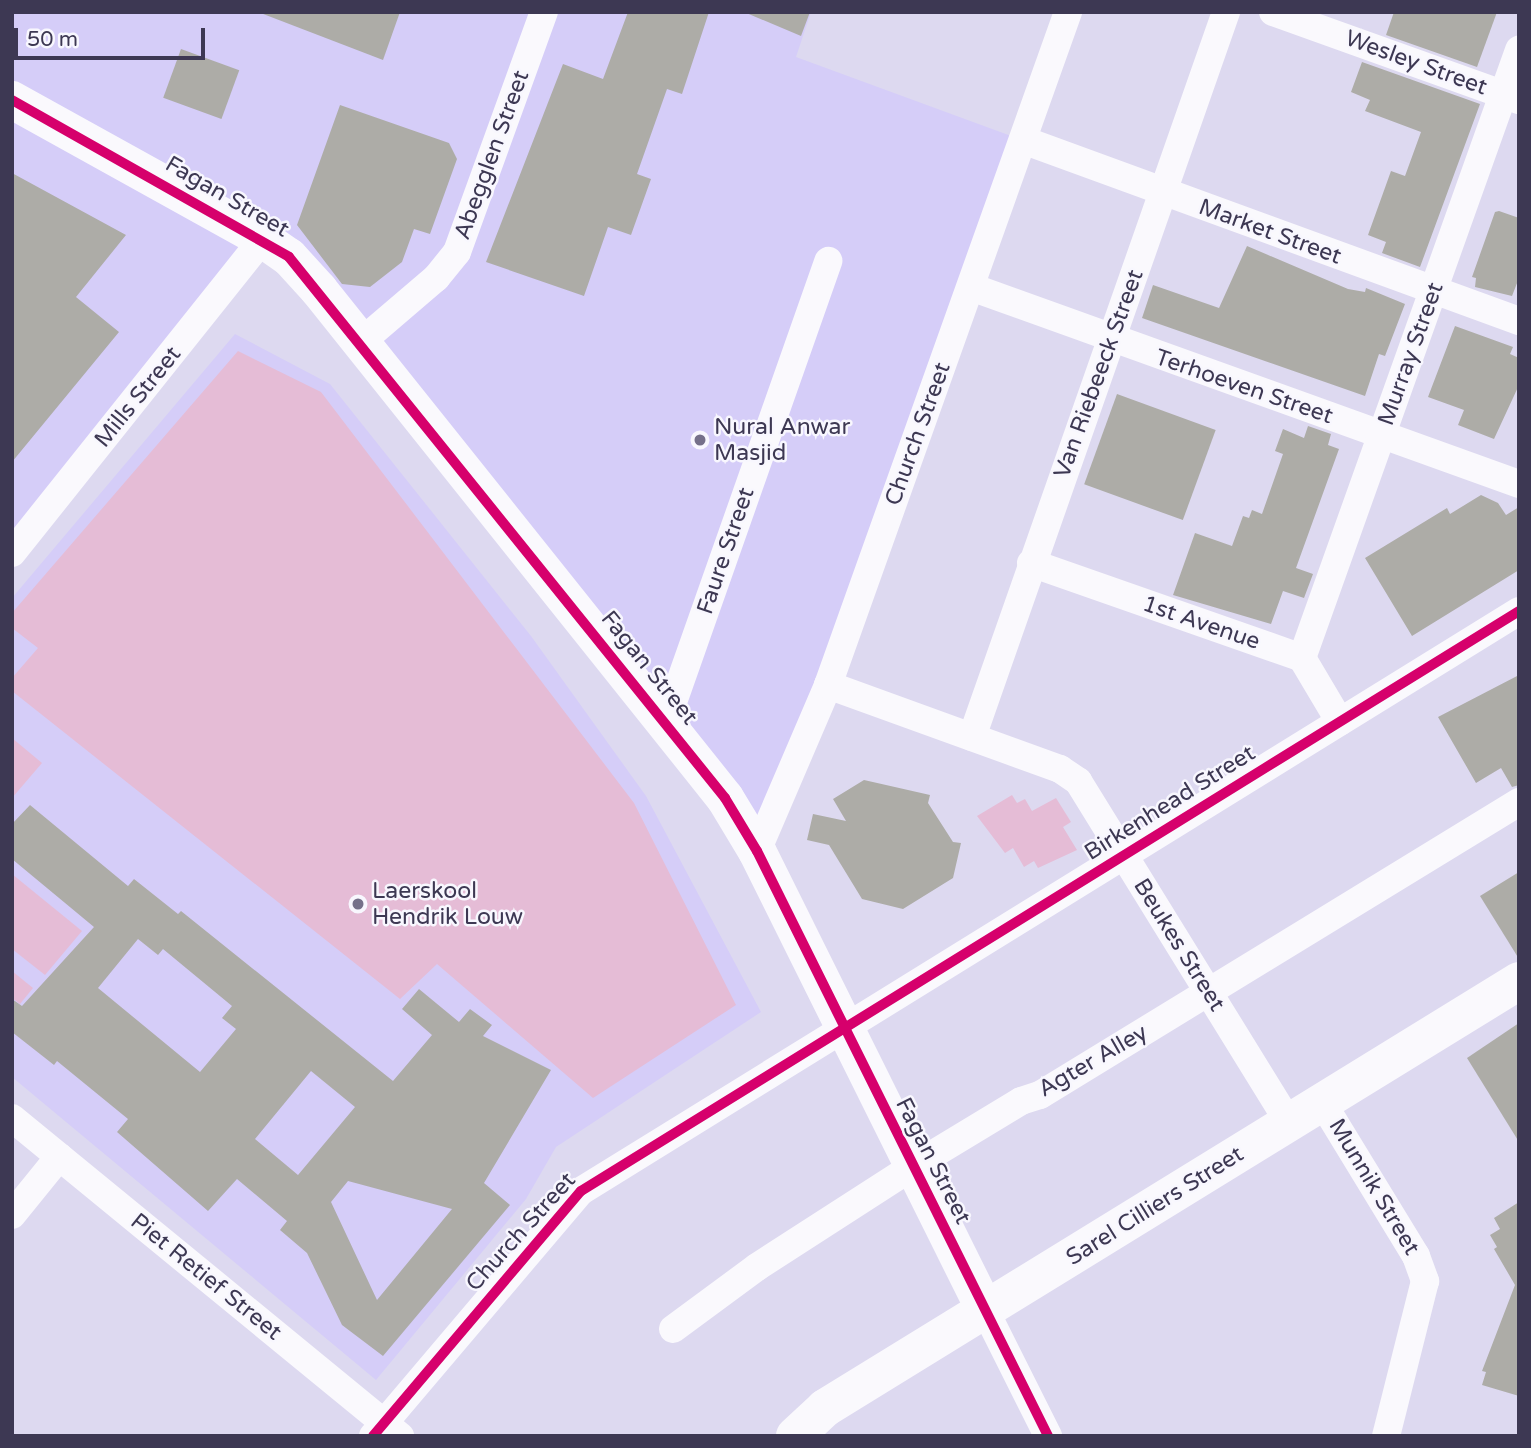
<!DOCTYPE html>
<html>
<head>
<meta charset="utf-8">
<style>
	body { margin:0 }
	#map { position:relative; width:1531px; height:1448px; overflow:hidden; background:#ddd9f0; font-family:"Varela Round",sans-serif }
	div>[style] { position:absolute }
	[style*='--x'] { left:calc(var(--x)*1px); top:calc(var(--y)*1px); width:calc(var(--w)*1px); rotate:calc(var(--a)*1deg) }
	.built>* { inset:0; background:#d5cdf8 }
	.green>* { inset:0; background:#e5bcd6 }
	.building>* { inset:0; background:#adaca7; transform-origin:0 0 }
	.street>* { height:28px; margin:-14px; padding:0 14px; transform-origin:14px; border-radius:14px; background:#faf9fd }
	.secondary>* { height:38px; margin:-19px; padding:0 19px; transform-origin:19px; border-radius:19px; background:#faf9fd }
	.cycleway>* { height:10px; margin:-5px; padding:0 5px; transform-origin:5px; border-radius:5px; background:#d6006c }
	.dots>* { width:19px; height:19px; translate:-50% -50%; box-sizing:border-box; border:4px solid #f8f7fe; border-radius:50% }
	span { translate:-50% -50%; white-space:nowrap; text-align:center; line-height:1.15; -webkit-text-stroke:5px #f8f7fe; paint-order:stroke }
	.street-label { font-size:23px; color:#3d3853 }
	.poi-label { font-size:23px; color:#3d3853 }
	.left { translate:0 -50%; text-align:left }
	.frame { position:absolute; inset:0; border:14px solid #3d3853; pointer-events:none }
	.scale { position:absolute; left:14px; top:28px; width:191px; height:32px; box-sizing:border-box; border:4px solid #3d3853; border-top:0; padding-left:9px; font-size:21px; line-height:24px; white-space:nowrap; color:#3d3853; -webkit-text-stroke:5px #f8f7fe; paint-order:stroke }
</style>
</head>
<body>
<div id="map">
	<div class="built">
		<i style="clip-path:polygon(12px 12px,811px 12px,796px 57px,1022px 140px,757px 851px,263px 239px,12px 548px)"></i>
		<i style="clip-path:polygon(235px 334px,330px 384px,531px 636px,646px 796px,761px 1012px,556px 1147px,526px 1199px,376px 1380px,12px 1077px,12px 598px)"></i>
	</div>
	<div class="green">
		<i style="clip-path:polygon(238px 351px,321px 392px,634px 803px,736px 1005px,593px 1098px,437px 964px,400px 999px,12px 691px,12px 678px,38px 648px,12px 628px,12px 613px)"></i>
		<i style="clip-path:polygon(12px 738px,42px 763px,12px 798px)"></i>
		<i style="clip-path:polygon(1012px 795px,1017px 803px,1025px 799px,1032px 811px,1056px 798px,1071px 822px,1063px 827px,1077px 850px,1038px 868px,1034px 861px,1024px 867px,1013px 848px,1005px 853px,977px 816px)"></i>
		<i style="clip-path:polygon(12px 874px,82px 931px,45px 975px,12px 949px)"></i>
		<i style="clip-path:polygon(12px 971px,33px 988px,20px 1004px,12px 998px)"></i>
	</div>
	<div class="building">
		<i style="clip-path:polygon(258px 12px,400px 12px,383px 60px)"></i>
		<i style="clip-path:polygon(628px 12px,709px 12px,682px 94px,667px 89px,637px 174px,651px 179px,631px 235px,608px 227px,584px 296px,486px 262px,563px 64px,603px 79px)"></i>
		<i style="clip-path:polygon(744px 12px,810px 12px,801px 36px)"></i>
		<i style="clip-path:polygon(1394px 12px,1497px 12px,1477px 67px,1386px 35px)"></i>
		<i style="left:181px;top:49px;width:62px;height:52px;rotate:20deg"></i>
		<i style="clip-path:polygon(1362px 62px,1480px 104px,1420px 267px,1382px 253px,1386px 242px,1368px 235px,1391px 171px,1405px 176px,1421px 132px,1365px 111px,1370px 100px,1351px 92px)"></i>
		<i style="clip-path:polygon(340px 105px,449px 143px,457px 159px,430px 234px,414px 229px,402px 262px,370px 287px,342px 284px,297px 225px)"></i>
		<i style="clip-path:polygon(12px 173px,126px 235px,76px 297px,119px 332px,12px 462px)"></i>
		<i style="clip-path:polygon(1499px 211px,1519px 218px,1519px 278px,1512px 296px,1475px 287px,1476px 278px,1472px 277px,1495px 212px)"></i>
		<i style="clip-path:polygon(1247px 246px,1348px 289px,1365px 292px,1366px 288px,1405px 304px,1385px 356px,1379px 354px,1365px 396px,1142px 318px,1153px 285px,1219px 308px)"></i>
		<i style="clip-path:polygon(1455px 326px,1513px 347px,1510px 354px,1519px 358px,1519px 385px,1494px 439px,1458px 425px,1464px 410px,1428px 397px)"></i>
		<i style="left:1117px;top:394px;width:105px;height:96px;rotate:20deg"></i>
		<i style="clip-path:polygon(1308px 426px,1331px 434px,1328px 445px,1339px 449px,1296px 568px,1313px 574px,1304px 598px,1283px 591px,1271px 624px,1173px 595px,1195px 533px,1232px 546px,1243px 516px,1249px 518px,1252px 510px,1262px 514px,1283px 454px,1275px 451px,1283px 429px,1304px 438px)"></i>
		<i style="clip-path:polygon(1481px 495px,1498px 503px,1506px 515px,1519px 507px,1519px 570px,1412px 636px,1365px 558px,1447px 508px,1450px 514px)"></i>
		<i style="clip-path:polygon(1519px 675px,1519px 785px,1512px 787px,1501px 768px,1476px 783px,1438px 717px)"></i>
		<i style="clip-path:polygon(864px 780px,930px 795px,928px 803px,953px 842px,961px 843px,953px 878px,903px 909px,862px 899px,829px 845px,807px 840px,813px 814px,846px 821px,833px 799px)"></i>
		<i style="clip-path:polygon(evenodd,30px 805px,128px 886px,134px 879px,178px 914px,181px 911px,393px 1081px,432px 1035px,402px 1009px,419px 989px,459px 1022px,470px 1009px,492px 1025px,483px 1036px,551px 1070px,484px 1183px,510px 1205px,383px 1356px,342px 1325px,307px 1253px,280px 1230px,287px 1221px,237px 1179px,208px 1211px,117px 1132px,128px 1119px,57px 1061px,54px 1065px,12px 1032px,12px 999px,22px 1006px,94px 927px,12px 859px,12px 824px,30px 805px,138px 939px,158px 955px,163px 949px,232px 1006px,222px 1018px,236px 1029px,200px 1072px,98px 988px,138px 939px,30px 805px,311px 1071px,355px 1107px,298px 1175px,255px 1139px,311px 1071px,30px 805px,348px 1181px,452px 1209px,377px 1300px,331px 1202px,348px 1181px)"></i>
		<i style="clip-path:polygon(1519px 872px,1519px 959px,1480px 896px)"></i>
		<i style="clip-path:polygon(1519px 1023px,1519px 1142px,1467px 1058px)"></i>
		<i style="clip-path:polygon(1519px 1202px,1519px 1396px,1482px 1385px,1486px 1372px,1482px 1371px,1515px 1285px,1494px 1249px,1497px 1247px,1490px 1235px,1500px 1229px,1494px 1218px)"></i>
	</div>
	<div class="street">
		<i style="--x:1273;--y:12;--w:261;--a:19.7"></i>
		<i style="--x:1023;--y:140;--w:528;--a:20.05"></i>
		<i style="--x:971;--y:287;--w:582;--a:19.77"></i>
		<i style="--x:361;--y:342;--w:99;--a:-40.5"></i>
		<i style="--x:436;--y:278;--w:33;--a:-51"></i>
		<i style="--x:457;--y:252;--w:255;--a:-70.1"></i>
		<i style="--x:12;--y:553;--w:402;--a:-51.4"></i>
		<i style="--x:1031;--y:563;--w:287;--a:19.3"></i>
		<i style="--x:1302;--y:658;--w:74;--a:59.3"></i>
		<i style="--x:1302;--y:658;--w:646;--a:-70.36"></i>
		<i style="--x:828;--y:685;--w:247;--a:19.9"></i>
		<i style="--x:1060;--y:769;--w:22;--a:34"></i>
		<i style="--x:1078;--y:781;--w:402;--a:58.3"></i>
		<i style="--x:666;--y:722;--w:489;--a:-70.6"></i>
		<i style="--x:972;--y:737;--w:768;--a:-70.69"></i>
		<i style="--x:757;--y:851;--w:181;--a:-66.8"></i>
		<i style="--x:828;--y:685;--w:715;--a:-70.37"></i>
		<i style="--x:1322;--y:1102;--w:180;--a:58.6"></i>
		<i style="--x:1416;--y:1256;--w:27;--a:70"></i>
		<i style="--x:1425;--y:1281;--w:160;--a:104.1"></i>
		<i style="--x:12;--y:1118;--w:502;--a:39.34"></i>
		<i style="--x:12;--y:1215;--w:75;--a:-51"></i>
		<i style="--x:985;--y:1310;--w:141;--a:63.4"></i>
		<i style="--x:673;--y:1329;--w:104;--a:-36.4"></i>
		<i style="--x:757;--y:1267;--w:184;--a:-32.8"></i>
		<i style="--x:912;--y:1167;--w:127;--a:-31.2"></i>
		<i style="--x:1021;--y:1101;--w:20;--a:-18"></i>
		<i style="--x:1040;--y:1095;--w:562;--a:-31.45"></i>
		<i style="--x:373;--y:1436;--w:321;--a:-49.7"></i>
		<i style="--x:581;--y:1191;--w:1103;--a:-31.73"></i>
	</div>
	<div class="secondary">
		<i style="--x:12;--y:100;--w:287;--a:29"></i>
		<i style="--x:263;--y:239;--w:32;--a:35"></i>
		<i style="--x:289;--y:257;--w:45;--a:47.7"></i>
		<i style="--x:319;--y:290;--w:650;--a:51.37"></i>
		<i style="--x:725;--y:798;--w:62;--a:58.9"></i>
		<i style="--x:757;--y:851;--w:513;--a:63.58"></i>
		<i style="--x:795;--y:1436;--w:41;--a:-43"></i>
		<i style="--x:825;--y:1408;--w:815;--a:-31.6"></i>
	</div>
	<div class="cycleway">
		<i style="--x:12;--y:100;--w:318;--a:29.5"></i>
		<i style="--x:289;--y:257;--w:695;--a:51.13"></i>
		<i style="--x:725;--y:798;--w:62;--a:58.9"></i>
		<i style="--x:757;--y:851;--w:653;--a:63.55"></i>
		<i style="--x:373;--y:1436;--w:321;--a:-49.7"></i>
		<i style="--x:581;--y:1191;--w:1103;--a:-31.73"></i>
	</div>
	<div class="dots">
		<i style="left:700px;top:440px;background:#75708a"></i>
		<i style="left:358px;top:904px;background:#75708a"></i>
	</div>
	<div class="street-label">
		<span style="left:1416px;top:63px;rotate:20deg">Wesley Street</span>
		<span style="left:492px;top:155px;rotate:-70deg">Abegglen Street</span>
		<span style="left:227px;top:197px;rotate:30deg">Fagan Street</span>
		<span style="left:1270px;top:232px;rotate:20deg">Market Street</span>
		<span style="left:1411px;top:354px;rotate:-70deg">Murray Street</span>
		<span style="left:1099px;top:374px;rotate:-70deg">Van Riebeeck Street</span>
		<span style="left:1244px;top:387px;rotate:19deg">Terhoeven Street</span>
		<span style="left:138px;top:397px;rotate:-51deg">Mills Street</span>
		<span style="left:918px;top:434px;rotate:-70deg">Church Street</span>
		<span style="left:726px;top:551px;rotate:-71deg">Faure Street</span>
		<span style="left:1201px;top:623px;rotate:19deg">1st Avenue</span>
		<span style="left:649px;top:668px;rotate:51deg">Fagan Street</span>
		<span style="left:1170px;top:803px;rotate:-32deg">Birkenhead Street</span>
		<span style="left:1179px;top:945px;rotate:58deg">Beukes Street</span>
		<span style="left:1093px;top:1061px;rotate:-30deg">Agter Alley</span>
		<span style="left:933px;top:1161px;rotate:63deg">Fagan Street</span>
		<span style="left:1374px;top:1187px;rotate:59deg">Munnik Street</span>
		<span style="left:1155px;top:1206px;rotate:-32deg">Sarel Cilliers Street</span>
		<span style="left:521px;top:1232px;rotate:-48deg">Church Street</span>
		<span style="left:206px;top:1277px;rotate:39deg">Piet Retief Street</span>
	</div>
	<div class="poi-label">
		<span class="left" style="left:714px;top:440px">Nural Anwar<br>Masjid</span>
		<span class="left" style="left:372px;top:904px">Laerskool<br>Hendrik Louw</span>
	</div>
	<div class="frame"></div>
	<div class="scale">50 m</div>
</div>
</body>
</html>
